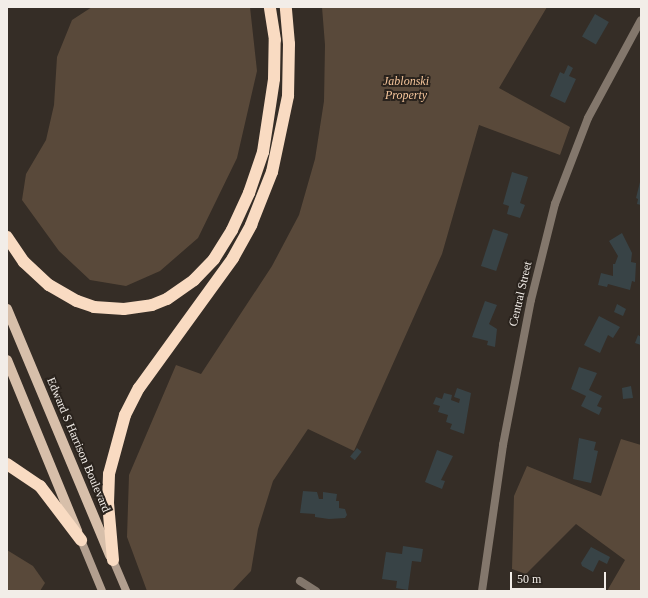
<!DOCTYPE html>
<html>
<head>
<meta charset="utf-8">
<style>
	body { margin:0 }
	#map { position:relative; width:648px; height:598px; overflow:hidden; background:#352d26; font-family:"Times New Roman",serif }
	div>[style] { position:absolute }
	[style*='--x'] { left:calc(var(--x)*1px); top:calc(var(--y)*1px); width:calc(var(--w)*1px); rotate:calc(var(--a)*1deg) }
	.green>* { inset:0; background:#59493a }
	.building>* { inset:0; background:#384346; transform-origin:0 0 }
	.minor>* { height:8px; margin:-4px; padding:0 4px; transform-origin:4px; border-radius:4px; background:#83776c }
	.tertiary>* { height:8px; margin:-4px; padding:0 4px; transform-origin:4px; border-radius:4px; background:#83776c }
	.secondary>* { height:8px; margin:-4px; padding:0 4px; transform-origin:4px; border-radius:4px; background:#b29f8f }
	.primary>* { height:10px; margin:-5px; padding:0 5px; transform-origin:5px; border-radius:5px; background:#d7bfaa }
	.motorway>* { height:12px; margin:-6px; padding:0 6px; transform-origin:6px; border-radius:6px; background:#f9dbc2 }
	span { translate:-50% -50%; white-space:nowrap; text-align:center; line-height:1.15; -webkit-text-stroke:4px #2a231d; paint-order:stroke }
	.park-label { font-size:12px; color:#f5c59b; font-style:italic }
	.street-label { font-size:12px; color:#f2ede8 }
	.frame { position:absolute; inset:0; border:8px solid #f2ede8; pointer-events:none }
	.scale { position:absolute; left:510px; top:572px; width:96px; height:18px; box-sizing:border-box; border:2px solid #f2ede8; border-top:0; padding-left:5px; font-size:12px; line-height:14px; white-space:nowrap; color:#f2ede8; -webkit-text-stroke:3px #2a231d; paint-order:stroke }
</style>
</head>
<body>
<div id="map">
	<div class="green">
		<i style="clip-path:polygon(92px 7px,250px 7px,257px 71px,237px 158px,198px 238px,160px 271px,126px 286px,90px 280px,59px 251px,22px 200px,26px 174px,46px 140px,54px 105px,57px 57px,72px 20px)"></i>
		<i style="clip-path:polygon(322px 7px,547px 7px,499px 88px,570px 127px,560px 155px,479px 125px,442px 254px,354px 451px,308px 429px,273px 481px,258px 529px,251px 571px,232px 591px,147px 591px,127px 537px,129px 475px,176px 365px,201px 374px,272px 266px,299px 215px,315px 159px,324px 101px,325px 45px)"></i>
		<i style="clip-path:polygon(621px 439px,641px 445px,641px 591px,607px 591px,625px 560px,576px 524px,526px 574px,512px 569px,514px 496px,527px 466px,601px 496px)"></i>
		<i style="clip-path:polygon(7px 550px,33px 566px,45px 583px,40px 591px,7px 591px)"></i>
	</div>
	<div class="building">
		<i style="left:595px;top:14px;width:16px;height:26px;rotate:30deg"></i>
		<i style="clip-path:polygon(568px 65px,573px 68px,569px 76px,576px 79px,565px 103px,550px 96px,560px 72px,564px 74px)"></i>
		<i style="clip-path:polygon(512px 172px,528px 177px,520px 203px,525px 205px,520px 218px,507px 214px,509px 206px,503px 204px)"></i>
		<i style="clip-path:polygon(641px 178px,641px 205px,637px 204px,638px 199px,636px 198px)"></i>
		<i style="left:493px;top:229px;width:16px;height:39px;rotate:18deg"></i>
		<i style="clip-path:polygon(622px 233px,632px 253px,631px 262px,636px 263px,635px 282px,632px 281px,630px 290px,608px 284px,607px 287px,598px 285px,601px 273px,613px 276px,613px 264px,615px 264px,618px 256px,609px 241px)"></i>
		<i style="clip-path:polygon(485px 301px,497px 305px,489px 324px,497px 329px,495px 347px,487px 345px,488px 341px,472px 337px)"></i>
		<i style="clip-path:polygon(617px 304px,626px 309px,623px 316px,614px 312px)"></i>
		<i style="clip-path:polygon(599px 316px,620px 327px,613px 338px,608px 335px,600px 353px,584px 345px)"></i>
		<i style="clip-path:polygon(638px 335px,641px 337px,641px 345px,635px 343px)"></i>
		<i style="clip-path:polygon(579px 367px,597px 373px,589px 390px,602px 396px,597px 406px,602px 408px,599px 415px,581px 406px,586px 396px,571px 389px)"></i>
		<i style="clip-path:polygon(631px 386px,633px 398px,623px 399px,622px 388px)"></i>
		<i style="clip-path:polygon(457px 388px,471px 393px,464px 434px,450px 429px,452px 424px,446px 422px,448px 415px,438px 412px,440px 406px,433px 404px,436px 397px,442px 399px,444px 393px,452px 395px,451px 400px,459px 403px,460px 399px,454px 397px)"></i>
		<i style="clip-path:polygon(579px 438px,596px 442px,594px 450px,598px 451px,591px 483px,573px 479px)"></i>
		<i style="left:357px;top:448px;width:6px;height:11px;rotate:39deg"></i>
		<i style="clip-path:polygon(437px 450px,453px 456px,441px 480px,445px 481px,442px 489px,425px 482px)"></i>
		<i style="clip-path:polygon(303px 491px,317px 492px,319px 499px,323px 499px,323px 492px,337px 494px,336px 501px,339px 501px,339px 508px,345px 509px,347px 515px,345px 518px,329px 519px,315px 517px,315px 514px,300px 513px)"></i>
		<i style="clip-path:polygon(403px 546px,423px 549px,421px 562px,412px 561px,408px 590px,396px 588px,397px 581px,382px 579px,386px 552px,402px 554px)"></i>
		<i style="clip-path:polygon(591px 547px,610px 557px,607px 564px,599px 560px,593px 572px,582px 566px,581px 563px)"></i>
	</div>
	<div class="minor">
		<i style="--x:300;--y:581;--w:19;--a:32"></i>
	</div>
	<div class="tertiary">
		<i style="--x:482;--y:591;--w:148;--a:-81.8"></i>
		<i style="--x:503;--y:445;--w:148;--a:-79.1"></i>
		<i style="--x:531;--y:300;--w:99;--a:-76"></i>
		<i style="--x:555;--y:204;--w:92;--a:-69"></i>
		<i style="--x:588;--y:118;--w:111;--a:-61.6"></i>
	</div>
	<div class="secondary">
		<i style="--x:81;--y:540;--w:55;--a:67.6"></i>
		<i style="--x:113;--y:560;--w:34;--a:67"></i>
	</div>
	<div class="primary">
		<i style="--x:7;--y:309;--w:267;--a:67.3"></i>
		<i style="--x:7;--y:360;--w:185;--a:67.7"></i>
	</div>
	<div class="motorway">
		<i style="--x:7;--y:237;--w:30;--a:56"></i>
		<i style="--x:24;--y:262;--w:34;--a:43"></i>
		<i style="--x:49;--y:285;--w:32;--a:30"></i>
		<i style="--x:77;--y:301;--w:18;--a:19"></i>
		<i style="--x:94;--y:307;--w:30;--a:4"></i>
		<i style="--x:124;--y:309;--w:28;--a:-8"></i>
		<i style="--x:152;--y:305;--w:16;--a:-22"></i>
		<i style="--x:167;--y:299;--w:33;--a:-35"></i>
		<i style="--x:194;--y:280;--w:29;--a:-46"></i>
		<i style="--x:214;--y:259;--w:34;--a:-58"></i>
		<i style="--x:232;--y:230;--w:41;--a:-65.3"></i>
		<i style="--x:249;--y:193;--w:43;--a:-71.1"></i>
		<i style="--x:263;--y:152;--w:74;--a:-81.4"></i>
		<i style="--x:274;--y:79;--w:39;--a:-89"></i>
		<i style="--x:275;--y:40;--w:33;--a:-99"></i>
		<i style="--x:7;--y:464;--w:40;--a:34"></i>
		<i style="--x:40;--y:486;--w:68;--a:52.8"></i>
		<i style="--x:113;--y:560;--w:57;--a:-95"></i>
		<i style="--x:108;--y:503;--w:29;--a:-88"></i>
		<i style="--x:109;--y:474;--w:61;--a:-74.8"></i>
		<i style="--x:125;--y:415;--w:30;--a:-63"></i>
		<i style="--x:139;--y:388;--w:160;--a:-54.1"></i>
		<i style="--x:233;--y:258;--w:38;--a:-61"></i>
		<i style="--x:251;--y:225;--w:57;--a:-68.4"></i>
		<i style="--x:272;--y:172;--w:78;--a:-78.1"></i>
		<i style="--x:288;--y:96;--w:52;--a:-88.9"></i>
		<i style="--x:289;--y:44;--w:37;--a:-95"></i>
	</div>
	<div class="park-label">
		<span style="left:406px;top:89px">Jablonski<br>Property</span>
	</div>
	<div class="street-label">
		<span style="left:521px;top:294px;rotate:-77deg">Central Street</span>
		<span style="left:78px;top:445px;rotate:67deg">Edward S Harrison Boulevard</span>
	</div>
	<div class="frame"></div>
	<div class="scale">50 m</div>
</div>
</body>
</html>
